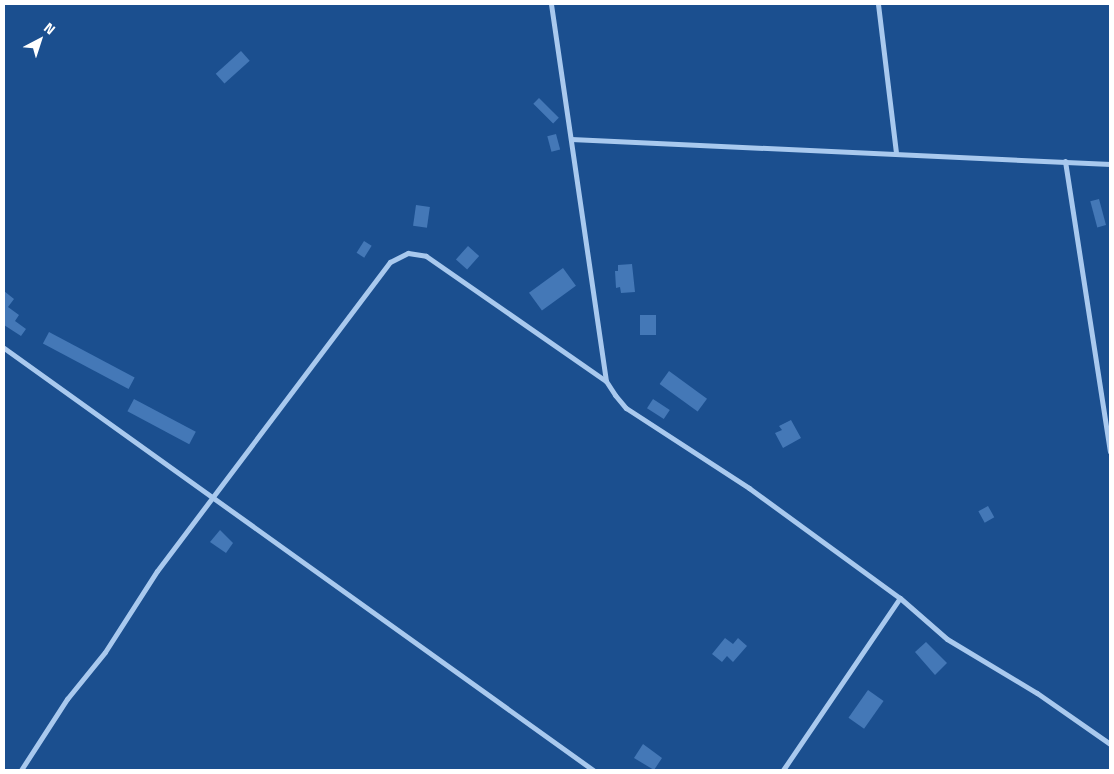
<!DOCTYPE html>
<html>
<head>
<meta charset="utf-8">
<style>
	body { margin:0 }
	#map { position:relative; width:1114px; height:774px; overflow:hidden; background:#1b4f8f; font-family:"Titillium Web",sans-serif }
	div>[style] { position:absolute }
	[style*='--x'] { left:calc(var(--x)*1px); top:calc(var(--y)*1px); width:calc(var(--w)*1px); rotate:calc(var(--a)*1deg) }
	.building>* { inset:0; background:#4478b7; transform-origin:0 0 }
	.minor>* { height:5px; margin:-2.5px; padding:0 2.5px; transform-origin:2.5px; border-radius:2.5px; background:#a9c9ee }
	span { translate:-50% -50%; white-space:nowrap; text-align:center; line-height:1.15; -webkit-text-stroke:4.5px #1b4f8f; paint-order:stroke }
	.frame { position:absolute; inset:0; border:5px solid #fff; pointer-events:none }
	.north { position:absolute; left:15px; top:15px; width:50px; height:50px; -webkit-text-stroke:4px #1b4f8f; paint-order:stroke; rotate:40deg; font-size:14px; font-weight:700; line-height:20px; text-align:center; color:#fff }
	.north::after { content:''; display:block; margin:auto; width:18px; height:22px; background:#fff; clip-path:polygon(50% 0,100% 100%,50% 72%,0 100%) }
</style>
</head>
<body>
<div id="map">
	<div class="building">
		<i style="left:241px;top:51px;width:13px;height:34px;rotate:48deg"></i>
		<i style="left:539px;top:98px;width:28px;height:8px;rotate:45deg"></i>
		<i style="left:556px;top:134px;width:16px;height:9px;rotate:75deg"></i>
		<i style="left:1099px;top:199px;width:27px;height:9px;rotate:75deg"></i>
		<i style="left:416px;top:205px;width:14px;height:21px;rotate:8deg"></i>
		<i style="left:364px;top:241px;width:9px;height:14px;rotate:32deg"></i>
		<i style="left:468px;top:246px;width:15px;height:18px;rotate:42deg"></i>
		<i style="clip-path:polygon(632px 264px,635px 292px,621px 293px,620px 287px,616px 288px,615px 271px,618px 271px,618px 265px)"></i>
		<i style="left:563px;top:268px;width:22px;height:42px;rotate:54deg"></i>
		<i style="clip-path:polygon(4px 291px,14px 299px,8px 307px,19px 315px,15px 321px,26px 329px,21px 336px,4px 325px)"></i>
		<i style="left:640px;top:315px;width:16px;height:20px"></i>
		<i style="left:49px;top:332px;width:97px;height:13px;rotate:28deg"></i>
		<i style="left:669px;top:371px;width:47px;height:16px;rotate:36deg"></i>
		<i style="left:134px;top:399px;width:70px;height:14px;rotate:28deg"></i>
		<i style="left:653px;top:399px;width:20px;height:11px;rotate:33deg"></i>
		<i style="clip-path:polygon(791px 420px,801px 438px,783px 448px,775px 433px,782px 430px,779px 426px)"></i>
		<i style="left:988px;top:506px;width:13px;height:11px;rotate:61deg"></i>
		<i style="clip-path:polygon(220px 530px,233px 543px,226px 553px,210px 542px)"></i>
		<i style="clip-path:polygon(725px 638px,733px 644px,738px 638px,747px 646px,733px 662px,727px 656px,722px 662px,712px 654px)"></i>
		<i style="clip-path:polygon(926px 642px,947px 663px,935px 675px,915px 652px)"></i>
		<i style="left:868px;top:690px;width:19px;height:34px;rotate:35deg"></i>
		<i style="clip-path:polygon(643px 744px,662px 758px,654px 770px,634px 758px)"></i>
	</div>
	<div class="minor">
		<i style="--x:551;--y:4;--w:381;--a:81.7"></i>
		<i style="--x:606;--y:381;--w:17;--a:57"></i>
		<i style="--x:615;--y:395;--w:17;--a:50"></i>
		<i style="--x:626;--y:408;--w:147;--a:33"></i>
		<i style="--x:749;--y:488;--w:187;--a:36.1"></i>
		<i style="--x:900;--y:598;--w:62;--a:41.1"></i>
		<i style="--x:947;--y:639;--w:105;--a:31"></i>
		<i style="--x:1037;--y:693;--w:89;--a:34.9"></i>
		<i style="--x:878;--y:4;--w:150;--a:83.1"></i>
		<i style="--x:571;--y:139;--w:540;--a:2.66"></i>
		<i style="--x:1065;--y:161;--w:294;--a:81.2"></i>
		<i style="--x:4;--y:348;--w:725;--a:35.62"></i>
		<i style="--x:21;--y:770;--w:85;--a:-57.1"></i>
		<i style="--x:67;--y:699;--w:60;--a:-51"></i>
		<i style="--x:105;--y:652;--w:96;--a:-57.3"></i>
		<i style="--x:157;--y:571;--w:387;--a:-53"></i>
		<i style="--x:390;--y:262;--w:20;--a:-27"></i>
		<i style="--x:408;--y:253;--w:18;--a:9"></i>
		<i style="--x:426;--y:256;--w:219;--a:34.8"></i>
		<i style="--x:783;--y:770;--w:208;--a:-55.8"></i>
	</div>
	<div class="frame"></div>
	<div class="north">N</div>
</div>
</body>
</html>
